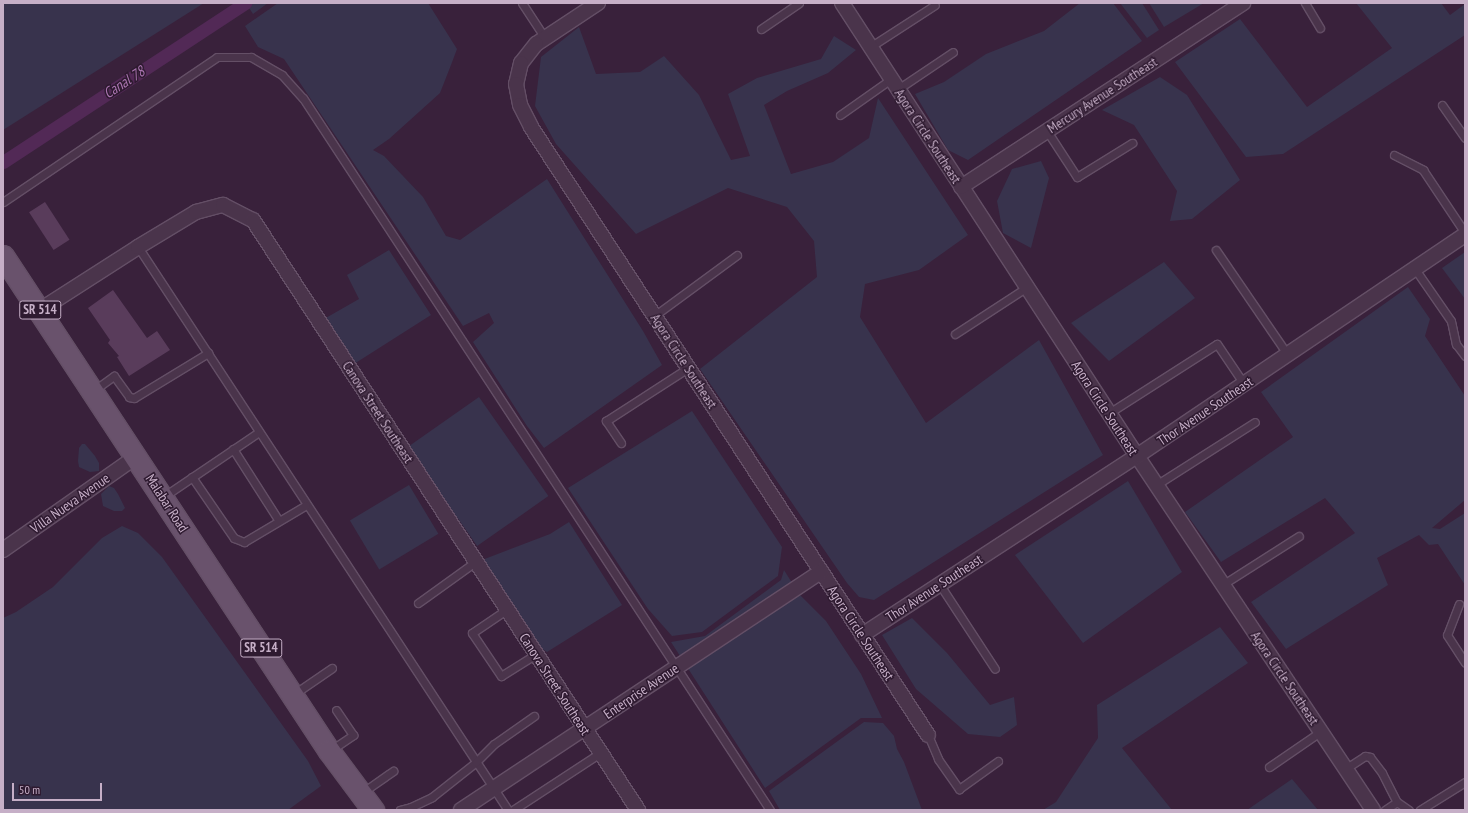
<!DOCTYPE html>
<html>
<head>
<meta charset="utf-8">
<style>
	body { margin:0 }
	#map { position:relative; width:1468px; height:813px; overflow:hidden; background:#39213b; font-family:"PT Sans Narrow",sans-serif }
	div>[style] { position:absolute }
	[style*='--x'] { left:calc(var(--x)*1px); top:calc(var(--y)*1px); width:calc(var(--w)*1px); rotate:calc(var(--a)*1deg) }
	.green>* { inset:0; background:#38334d; transform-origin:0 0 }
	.canal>* { height:13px; margin:-6.5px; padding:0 6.5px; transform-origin:6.5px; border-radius:6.5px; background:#522956 }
	.building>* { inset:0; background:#593c5b; transform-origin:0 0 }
	.roads { filter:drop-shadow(1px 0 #644f66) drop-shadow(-1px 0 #644f66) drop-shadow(0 1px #644f66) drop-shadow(0 -1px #644f66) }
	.service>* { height:7px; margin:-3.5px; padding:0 3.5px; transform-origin:3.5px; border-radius:3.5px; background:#4a344b }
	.minor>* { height:14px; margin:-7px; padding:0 7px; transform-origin:7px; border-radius:7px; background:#4a344b }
	.primary>* { height:21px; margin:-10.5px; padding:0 10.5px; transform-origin:10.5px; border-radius:10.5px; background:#69526c }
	span { translate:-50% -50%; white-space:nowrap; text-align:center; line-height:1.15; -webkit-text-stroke:3px #2e1a30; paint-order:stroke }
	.shield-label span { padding:1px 3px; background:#2e1a30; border:1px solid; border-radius:3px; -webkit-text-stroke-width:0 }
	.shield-label { font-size:13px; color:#c6afc7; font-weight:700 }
	.street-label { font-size:14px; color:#c6afc7 }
	.water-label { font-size:15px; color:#ab75b1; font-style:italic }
	.frame { position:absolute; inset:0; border:4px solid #c6afc7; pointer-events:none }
	.scale { position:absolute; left:12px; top:783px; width:90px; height:18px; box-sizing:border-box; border:2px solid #c6afc7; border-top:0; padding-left:5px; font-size:12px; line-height:14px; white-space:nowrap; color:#c6afc7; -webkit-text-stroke:3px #2e1a30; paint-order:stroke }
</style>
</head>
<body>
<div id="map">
	<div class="green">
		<i style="clip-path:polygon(3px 3px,204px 3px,3px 130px)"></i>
		<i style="clip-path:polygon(246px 3px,268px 3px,253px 14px)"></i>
		<i style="clip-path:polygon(278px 3px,428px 3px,457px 49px,451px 65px,440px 93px,389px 139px,373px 150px,384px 156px,423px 197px,446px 236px,460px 240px,547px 179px,643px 331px,662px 365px,544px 448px,527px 426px,473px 342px,494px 323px,489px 313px,463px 326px,284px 59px,258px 47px,245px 26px)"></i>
		<i style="clip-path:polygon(1080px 3px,1113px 3px,1142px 41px,968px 160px,948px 150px,915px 94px,944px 82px,986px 54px,1044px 31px)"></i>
		<i style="clip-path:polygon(1120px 3px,1142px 3px,1159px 30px,1147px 38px)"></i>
		<i style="clip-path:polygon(1149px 3px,1204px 3px,1164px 27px)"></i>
		<i style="clip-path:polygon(1356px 3px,1441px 3px,1450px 15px,1465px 4px,1465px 35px,1283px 154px,1246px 157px,1175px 62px,1240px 19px,1307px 107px,1392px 48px)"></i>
		<i style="clip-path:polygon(579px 27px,596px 74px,640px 72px,664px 56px,699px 95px,731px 160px,750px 156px,728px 94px,757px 78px,821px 59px,834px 36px,856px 50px,828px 73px,787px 91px,764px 105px,791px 174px,833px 162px,869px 138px,878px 98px,968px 235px,919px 270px,865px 284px,860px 317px,926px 423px,1039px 340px,1103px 455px,874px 600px,859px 597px,847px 583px,700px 369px,817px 277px,814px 241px,787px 207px,728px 188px,636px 234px,556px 144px,535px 106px,541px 57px)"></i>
		<i style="clip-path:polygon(1160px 77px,1187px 95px,1240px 180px,1192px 219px,1170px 221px,1177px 191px,1134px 125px,1102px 110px)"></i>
		<i style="clip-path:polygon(1041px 161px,1049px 178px,1031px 248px,1003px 233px,997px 201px,1012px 169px)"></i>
		<i style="clip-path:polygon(389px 250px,431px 315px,354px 364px,324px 319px,359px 299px,347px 275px)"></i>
		<i style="clip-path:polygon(1465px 252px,1465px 299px,1442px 268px)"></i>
		<i style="clip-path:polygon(1164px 262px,1195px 298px,1109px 361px,1071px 323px)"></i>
		<i style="clip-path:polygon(1408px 287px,1430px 319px,1425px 336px,1465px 396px,1465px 500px,1432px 528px,1440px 529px,1465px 513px,1465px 585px,1438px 544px,1429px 545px,1419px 535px,1377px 558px,1388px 585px,1286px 649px,1251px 602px,1355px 533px,1325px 498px,1221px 562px,1185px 512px,1293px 437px,1261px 392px)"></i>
		<i style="left:479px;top:397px;width:121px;height:87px;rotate:55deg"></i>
		<i style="clip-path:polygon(692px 411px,782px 547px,778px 576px,702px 632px,672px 636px,648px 609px,568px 488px)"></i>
		<i style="clip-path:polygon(82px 444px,85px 444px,95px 456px,99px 463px,99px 471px,90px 472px,79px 467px,78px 461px,79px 448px)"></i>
		<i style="clip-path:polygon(1128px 481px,1182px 572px,1083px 643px,1015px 555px)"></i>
		<i style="left:409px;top:485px;width:57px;height:69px;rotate:59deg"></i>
		<i style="clip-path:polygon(109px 486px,114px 488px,118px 494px,125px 508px,122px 511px,114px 511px,103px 506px,101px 494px)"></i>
		<i style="clip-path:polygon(569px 522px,622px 605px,547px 652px,539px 647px,482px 560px,550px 534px)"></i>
		<i style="clip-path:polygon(122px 526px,138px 533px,162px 557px,308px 761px,321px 786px,288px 810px,3px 810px,3px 618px,16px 612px,53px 587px,102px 538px)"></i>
		<i style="clip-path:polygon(784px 570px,799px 594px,826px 621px,861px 674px,882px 718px,861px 718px,765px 788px,671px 642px,705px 636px,781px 580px)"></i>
		<i style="clip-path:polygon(912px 618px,947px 653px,990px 705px,1014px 697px,1017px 725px,1000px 737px,968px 734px,916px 689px,882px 635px)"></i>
		<i style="clip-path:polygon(1220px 627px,1248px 663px,1122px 748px,1172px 810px,1043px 810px,1056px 802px,1098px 738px,1097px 705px)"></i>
		<i style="clip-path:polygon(864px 722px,883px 723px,894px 736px,897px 749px,904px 762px,922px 810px,780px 810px,769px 791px)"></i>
		<i style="clip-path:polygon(1292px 779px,1318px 810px,1247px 810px)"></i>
	</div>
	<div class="canal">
		<i style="--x:3;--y:162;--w:290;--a:-33.3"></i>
	</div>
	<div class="building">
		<i style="left:45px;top:202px;width:45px;height:19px;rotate:57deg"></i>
		<i style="clip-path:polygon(113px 290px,147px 338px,157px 331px,170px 350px,129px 376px,117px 357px,119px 356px,108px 343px,110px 340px,88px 308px)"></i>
	</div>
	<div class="roads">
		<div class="service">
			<i style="--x:522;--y:3;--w:42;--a:56.7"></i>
			<i style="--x:1305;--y:3;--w:29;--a:59"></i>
			<i style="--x:761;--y:29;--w:46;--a:-34.4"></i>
			<i style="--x:870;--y:47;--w:77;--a:-32.9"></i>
			<i style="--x:898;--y:89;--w:66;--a:-33.9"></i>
			<i style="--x:1442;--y:105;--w:40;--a:55.1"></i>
			<i style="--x:840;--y:115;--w:62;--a:-35.2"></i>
			<i style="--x:1047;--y:131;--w:55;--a:56.9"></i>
			<i style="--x:1077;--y:177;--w:65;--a:-31.7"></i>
			<i style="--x:1394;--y:155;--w:33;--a:27"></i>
			<i style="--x:1423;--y:170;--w:76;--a:56.3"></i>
			<i style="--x:3;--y:202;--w:258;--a:-34.1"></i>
			<i style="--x:217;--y:57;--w:34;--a:0"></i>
			<i style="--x:251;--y:57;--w:36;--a:30"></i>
			<i style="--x:282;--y:75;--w:31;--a:48"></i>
			<i style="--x:303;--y:98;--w:851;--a:56.74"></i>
			<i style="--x:138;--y:247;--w:674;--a:56.69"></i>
			<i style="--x:1216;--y:250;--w:127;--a:55.6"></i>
			<i style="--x:1415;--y:269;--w:63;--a:55.3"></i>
			<i style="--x:1451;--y:321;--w:24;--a:78"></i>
			<i style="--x:1456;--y:344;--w:15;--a:53"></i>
			<i style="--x:654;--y:316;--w:103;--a:-36.3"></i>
			<i style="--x:955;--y:334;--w:86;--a:-33.1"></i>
			<i style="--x:93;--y:391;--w:26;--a:-36"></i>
			<i style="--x:114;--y:376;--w:26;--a:54"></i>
			<i style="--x:129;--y:397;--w:5;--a:11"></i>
			<i style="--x:134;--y:398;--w:87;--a:-31.3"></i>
			<i style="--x:1109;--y:413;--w:128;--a:-32.6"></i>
			<i style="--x:1217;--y:344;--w:48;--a:56"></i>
			<i style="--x:621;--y:443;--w:27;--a:-124"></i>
			<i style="--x:606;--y:421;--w:98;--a:-32.9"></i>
			<i style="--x:233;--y:449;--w:85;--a:57.4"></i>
			<i style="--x:192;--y:477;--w:74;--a:55.5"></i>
			<i style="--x:234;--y:538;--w:11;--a:22"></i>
			<i style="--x:244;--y:542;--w:72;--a:-30.8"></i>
			<i style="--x:1156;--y:485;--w:117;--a:-32.5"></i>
			<i style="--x:163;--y:497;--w:116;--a:-34.1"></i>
			<i style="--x:940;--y:585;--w:100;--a:56.8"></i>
			<i style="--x:1222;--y:585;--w:91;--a:-32.5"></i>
			<i style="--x:418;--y:603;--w:70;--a:-35.7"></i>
			<i style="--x:1459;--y:604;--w:33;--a:111"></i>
			<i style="--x:1447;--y:635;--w:33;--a:57"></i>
			<i style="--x:506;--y:610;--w:41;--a:145.9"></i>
			<i style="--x:472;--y:633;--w:52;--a:56"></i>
			<i style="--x:501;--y:676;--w:40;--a:-32"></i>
			<i style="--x:294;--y:694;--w:46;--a:-34.4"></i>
			<i style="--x:928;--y:735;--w:26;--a:67"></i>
			<i style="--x:938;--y:759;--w:37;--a:55"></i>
			<i style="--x:959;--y:789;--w:48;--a:-35.7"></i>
			<i style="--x:331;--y:750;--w:27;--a:-34"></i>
			<i style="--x:353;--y:735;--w:30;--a:-124"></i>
			<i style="--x:1269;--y:767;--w:62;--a:-34.5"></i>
			<i style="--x:1345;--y:769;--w:24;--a:-33"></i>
			<i style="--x:1365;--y:756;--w:5;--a:11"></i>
			<i style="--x:1370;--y:757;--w:20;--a:53"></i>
			<i style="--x:1382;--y:773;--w:33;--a:63"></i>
			<i style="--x:1397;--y:802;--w:14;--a:34"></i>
			<i style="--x:363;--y:792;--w:37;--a:-35"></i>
			<i style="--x:400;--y:810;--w:11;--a:-15"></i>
			<i style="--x:411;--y:807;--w:23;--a:-25"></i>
			<i style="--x:432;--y:797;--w:56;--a:-38.5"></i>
			<i style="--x:476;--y:762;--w:25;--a:-45"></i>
			<i style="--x:494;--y:744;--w:49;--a:-35"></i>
			<i style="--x:513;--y:810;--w:104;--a:-33.2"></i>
			<i style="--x:1385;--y:810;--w:14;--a:-34"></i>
			<i style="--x:1420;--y:810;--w:53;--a:-31.9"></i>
		</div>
		<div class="minor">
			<i style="--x:598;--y:3;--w:74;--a:146.5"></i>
			<i style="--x:536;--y:44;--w:24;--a:128"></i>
			<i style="--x:521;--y:63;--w:22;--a:103"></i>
			<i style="--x:516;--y:84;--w:21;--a:79"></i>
			<i style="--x:520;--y:105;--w:25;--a:63"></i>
			<i style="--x:531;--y:127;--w:726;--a:56.86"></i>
			<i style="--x:842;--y:3;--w:541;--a:56.93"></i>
			<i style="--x:1137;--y:456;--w:425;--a:56.3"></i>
			<i style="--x:961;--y:187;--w:337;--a:-33.1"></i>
			<i style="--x:40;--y:310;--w:117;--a:-32.7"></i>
			<i style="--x:138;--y:247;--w:68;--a:-31.1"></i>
			<i style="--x:196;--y:212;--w:28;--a:-15"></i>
			<i style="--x:223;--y:205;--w:34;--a:27"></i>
			<i style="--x:253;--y:220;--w:705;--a:56.87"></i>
			<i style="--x:3;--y:550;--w:162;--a:-35"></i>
			<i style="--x:862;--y:635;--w:328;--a:-33.1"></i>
			<i style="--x:1137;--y:456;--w:396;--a:-34"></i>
			<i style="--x:461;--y:810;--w:432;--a:-33.5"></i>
		</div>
		<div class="primary">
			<i style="--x:3;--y:256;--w:593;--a:56.63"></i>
			<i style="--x:329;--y:751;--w:74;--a:53.3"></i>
		</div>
	</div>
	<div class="shield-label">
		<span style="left:40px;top:310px">SR 514</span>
		<span style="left:261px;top:648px">SR 514</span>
	</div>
	<div class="street-label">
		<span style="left:1102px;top:95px;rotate:-33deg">Mercury Avenue Southeast</span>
		<span style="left:928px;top:136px;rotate:57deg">Agora Circle Southeast</span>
		<span style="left:684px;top:361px;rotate:57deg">Agora Circle Southeast</span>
		<span style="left:1105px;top:408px;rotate:57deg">Agora Circle Southeast</span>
		<span style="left:1205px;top:411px;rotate:-34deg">Thor Avenue Southeast</span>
		<span style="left:378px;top:412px;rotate:57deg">Canova Street Southeast</span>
		<span style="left:70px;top:503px;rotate:-35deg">Villa Nueva Avenue</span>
		<span style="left:167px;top:503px;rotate:57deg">Malabar Road</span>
		<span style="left:934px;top:588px;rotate:-33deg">Thor Avenue Southeast</span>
		<span style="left:861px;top:633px;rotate:57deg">Agora Circle Southeast</span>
		<span style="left:1285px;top:678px;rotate:56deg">Agora Circle Southeast</span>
		<span style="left:555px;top:684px;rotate:57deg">Canova Street Southeast</span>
		<span style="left:641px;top:691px;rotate:-34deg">Enterprise Avenue</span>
	</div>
	<div class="water-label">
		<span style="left:124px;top:82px;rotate:-33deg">Canal 78</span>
	</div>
	<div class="frame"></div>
	<div class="scale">50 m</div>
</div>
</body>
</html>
